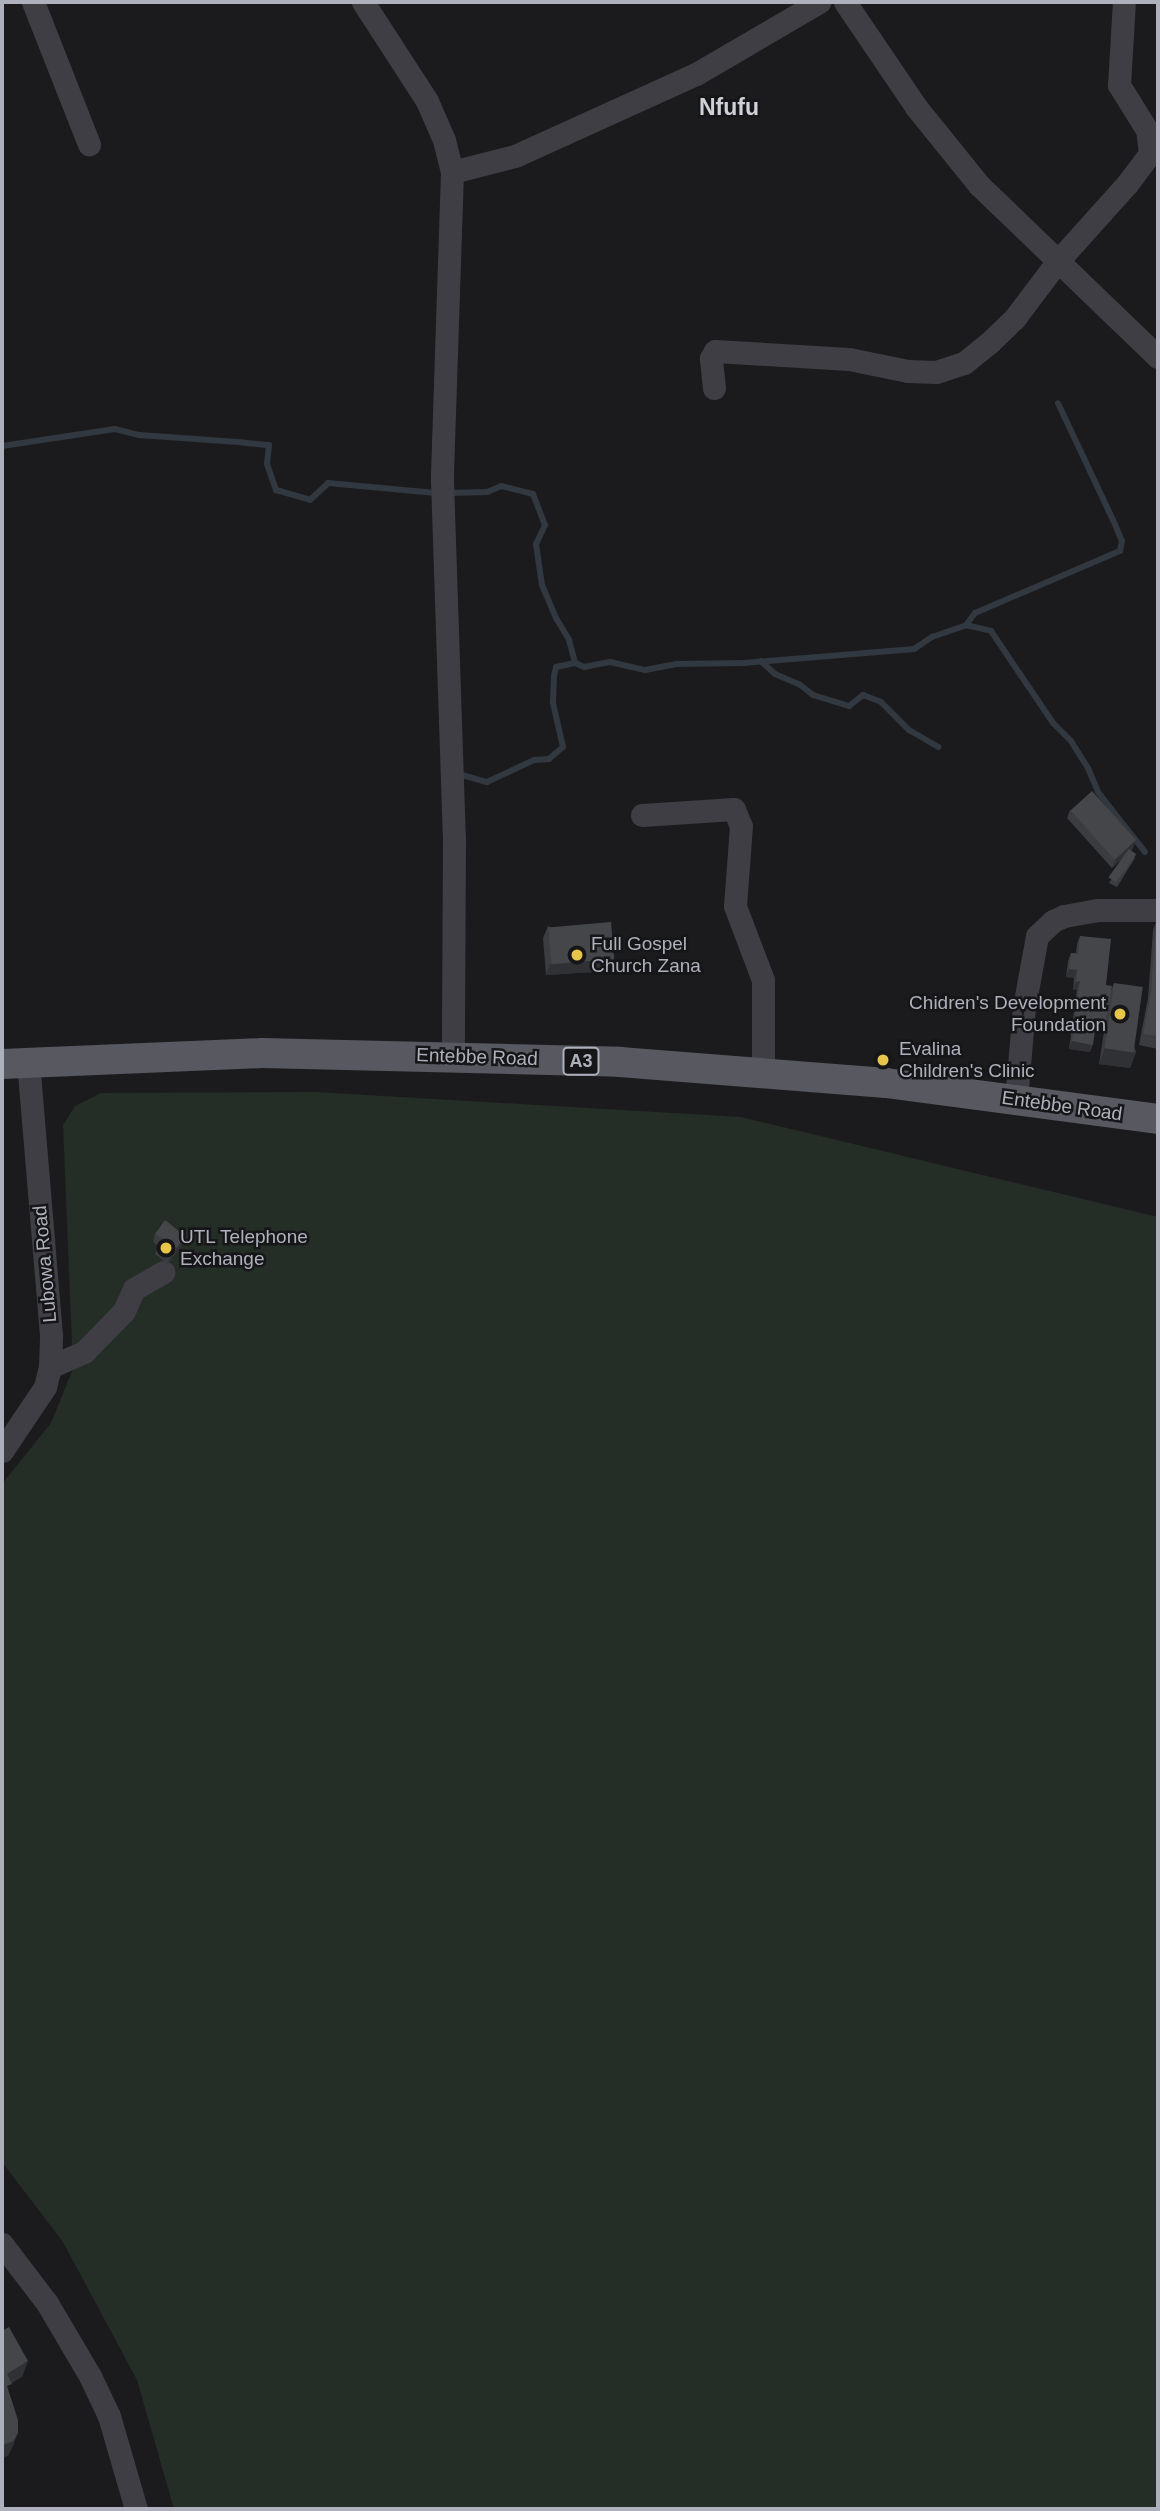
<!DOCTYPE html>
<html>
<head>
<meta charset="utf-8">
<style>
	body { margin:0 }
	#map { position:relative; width:1160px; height:2511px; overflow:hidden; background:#1b1b1d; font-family:Arial,sans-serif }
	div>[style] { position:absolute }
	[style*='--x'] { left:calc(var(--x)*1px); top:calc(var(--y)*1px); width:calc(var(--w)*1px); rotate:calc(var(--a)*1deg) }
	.green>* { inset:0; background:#252d27 }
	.stream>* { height:6px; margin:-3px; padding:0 3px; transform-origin:3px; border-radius:3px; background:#313840 }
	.minor>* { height:23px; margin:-11.5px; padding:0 11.5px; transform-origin:11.5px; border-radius:11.5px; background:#3e3e44 }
	.major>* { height:30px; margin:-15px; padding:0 15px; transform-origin:15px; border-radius:15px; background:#585960 }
	.wall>* { inset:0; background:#3b3c40 }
	.shaded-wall>* { inset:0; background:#303134 }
	.building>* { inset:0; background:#45464a; transform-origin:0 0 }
	.dots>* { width:19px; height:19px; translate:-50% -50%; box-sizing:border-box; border:4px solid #161618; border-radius:50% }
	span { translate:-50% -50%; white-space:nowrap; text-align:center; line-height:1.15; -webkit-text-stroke:5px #161618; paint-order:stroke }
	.shield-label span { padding:2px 5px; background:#161618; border:2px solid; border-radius:5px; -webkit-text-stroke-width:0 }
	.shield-label { font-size:18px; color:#aeb1bb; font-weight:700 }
	.poi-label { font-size:19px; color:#aeb1bb }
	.left { translate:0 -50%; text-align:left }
	.right { translate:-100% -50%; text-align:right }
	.street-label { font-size:19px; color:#aeb1bb }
	.quarter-label { font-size:23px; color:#cfd0d8; font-weight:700 }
	.frame { position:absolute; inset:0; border:4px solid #aeb1bb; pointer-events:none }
</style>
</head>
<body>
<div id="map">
	<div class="green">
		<i style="clip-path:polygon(315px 1092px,741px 1117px,1158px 1217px,1158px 2509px,174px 2509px,137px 2380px,63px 2242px,2px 2162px,2px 1484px,51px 1423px,73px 1369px,63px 1125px,75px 1106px,101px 1093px)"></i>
	</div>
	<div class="stream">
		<i style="--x:2;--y:446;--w:114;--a:-8.6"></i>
		<i style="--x:115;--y:429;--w:25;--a:14"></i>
		<i style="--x:139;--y:435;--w:99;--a:4"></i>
		<i style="--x:238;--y:442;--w:31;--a:6"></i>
		<i style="--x:269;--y:445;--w:19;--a:96"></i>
		<i style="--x:267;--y:464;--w:28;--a:71"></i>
		<i style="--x:276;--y:490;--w:35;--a:16"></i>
		<i style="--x:310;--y:500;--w:25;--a:-43"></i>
		<i style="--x:328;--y:483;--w:108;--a:5.3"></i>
		<i style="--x:447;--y:493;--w:40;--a:-1.4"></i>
		<i style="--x:487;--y:492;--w:15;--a:-23"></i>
		<i style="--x:501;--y:486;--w:33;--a:14"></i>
		<i style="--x:533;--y:494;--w:33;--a:69"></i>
		<i style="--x:545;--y:525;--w:21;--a:115"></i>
		<i style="--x:536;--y:544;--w:41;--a:81.7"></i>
		<i style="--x:542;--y:585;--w:36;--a:67"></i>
		<i style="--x:556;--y:618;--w:26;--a:59"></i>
		<i style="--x:569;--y:640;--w:24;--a:75"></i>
		<i style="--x:575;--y:663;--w:10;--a:24"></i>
		<i style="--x:584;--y:667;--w:26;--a:-11"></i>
		<i style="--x:610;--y:662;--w:36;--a:13"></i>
		<i style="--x:645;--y:670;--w:33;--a:-11"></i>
		<i style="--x:677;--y:664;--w:67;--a:-0.9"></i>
		<i style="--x:744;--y:663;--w:171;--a:-4.7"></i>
		<i style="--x:914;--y:649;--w:22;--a:-34"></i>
		<i style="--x:932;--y:637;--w:36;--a:-19"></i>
		<i style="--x:966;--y:625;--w:15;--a:-53"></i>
		<i style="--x:975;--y:613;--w:158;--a:-23.2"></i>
		<i style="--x:1120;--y:551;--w:10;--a:-79"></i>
		<i style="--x:1122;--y:541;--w:23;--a:-113"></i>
		<i style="--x:1113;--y:520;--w:129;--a:-115.2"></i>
		<i style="--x:966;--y:625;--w:26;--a:13"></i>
		<i style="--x:991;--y:631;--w:111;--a:56"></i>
		<i style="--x:1053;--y:723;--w:25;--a:45"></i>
		<i style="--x:1071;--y:741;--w:32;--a:58"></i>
		<i style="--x:1088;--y:768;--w:26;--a:67"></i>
		<i style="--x:1098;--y:792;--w:76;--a:51.9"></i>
		<i style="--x:761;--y:661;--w:19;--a:43"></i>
		<i style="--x:775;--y:674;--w:26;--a:23"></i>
		<i style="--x:799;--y:684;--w:18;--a:38"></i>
		<i style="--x:813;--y:695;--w:38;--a:17"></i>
		<i style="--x:849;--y:706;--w:18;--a:-38"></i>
		<i style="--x:863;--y:695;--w:19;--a:21"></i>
		<i style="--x:881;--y:702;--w:40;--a:45"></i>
		<i style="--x:909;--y:730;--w:34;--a:30"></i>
		<i style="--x:462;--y:775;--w:26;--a:16"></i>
		<i style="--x:487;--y:782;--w:52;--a:-25.1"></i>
		<i style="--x:534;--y:760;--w:15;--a:-4"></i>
		<i style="--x:549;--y:759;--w:18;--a:-41"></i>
		<i style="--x:563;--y:747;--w:45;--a:-102.8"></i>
		<i style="--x:553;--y:703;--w:27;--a:-88"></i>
		<i style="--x:554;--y:676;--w:9;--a:-77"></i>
		<i style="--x:556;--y:667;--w:19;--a:-12"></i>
	</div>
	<div class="minor">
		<i style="--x:33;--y:2;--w:153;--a:68.5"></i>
		<i style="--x:363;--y:2;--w:118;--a:57.1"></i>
		<i style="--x:427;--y:101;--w:43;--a:66.4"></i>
		<i style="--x:444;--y:140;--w:33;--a:76"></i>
		<i style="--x:452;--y:172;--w:308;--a:91.9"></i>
		<i style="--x:442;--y:480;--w:358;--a:88.1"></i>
		<i style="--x:454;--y:838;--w:218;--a:90.3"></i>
		<i style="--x:845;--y:2;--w:127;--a:55.9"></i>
		<i style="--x:916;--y:107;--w:100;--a:51.1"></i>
		<i style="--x:979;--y:185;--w:248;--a:43.9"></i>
		<i style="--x:452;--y:172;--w:65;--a:-14.3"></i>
		<i style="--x:515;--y:156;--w:199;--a:-24.4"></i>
		<i style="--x:696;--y:74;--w:143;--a:-30.3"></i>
		<i style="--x:714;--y:388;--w:30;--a:-96"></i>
		<i style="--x:711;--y:358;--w:8;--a:-60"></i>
		<i style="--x:715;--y:351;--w:134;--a:3.4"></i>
		<i style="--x:849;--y:359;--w:60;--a:11.5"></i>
		<i style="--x:908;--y:371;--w:28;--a:2"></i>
		<i style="--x:936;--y:372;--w:29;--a:-18"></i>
		<i style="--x:964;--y:363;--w:33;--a:-39"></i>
		<i style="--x:990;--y:342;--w:33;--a:-44"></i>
		<i style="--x:1014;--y:319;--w:71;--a:-53"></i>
		<i style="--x:1057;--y:262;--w:105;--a:-48.1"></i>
		<i style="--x:1127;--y:184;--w:39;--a:-53"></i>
		<i style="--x:1150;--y:153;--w:23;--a:-97"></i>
		<i style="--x:1147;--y:130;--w:53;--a:-121.9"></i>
		<i style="--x:1119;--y:85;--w:83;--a:-86.6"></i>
		<i style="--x:642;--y:815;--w:92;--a:-3.7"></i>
		<i style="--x:734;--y:809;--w:18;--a:68"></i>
		<i style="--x:741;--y:826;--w:80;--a:94.3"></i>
		<i style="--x:735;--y:906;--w:79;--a:69.3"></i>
		<i style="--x:763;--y:980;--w:92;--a:90"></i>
		<i style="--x:1016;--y:1100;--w:93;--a:-85.1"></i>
		<i style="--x:1024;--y:1007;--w:72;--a:-79.6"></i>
		<i style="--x:1037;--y:936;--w:22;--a:-43"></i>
		<i style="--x:1053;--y:921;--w:12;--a:-24"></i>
		<i style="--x:1064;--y:916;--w:35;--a:-10"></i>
		<i style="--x:1098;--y:910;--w:60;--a:0"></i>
		<i style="--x:50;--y:1367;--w:37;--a:-24"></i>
		<i style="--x:84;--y:1352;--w:57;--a:-45.7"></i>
		<i style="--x:124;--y:1311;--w:24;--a:-66"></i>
		<i style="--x:134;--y:1289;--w:34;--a:-30"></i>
		<i style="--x:2;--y:1451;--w:77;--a:-56.1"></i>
		<i style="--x:45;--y:1387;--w:21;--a:-76"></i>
		<i style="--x:50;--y:1367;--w:32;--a:-88"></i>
		<i style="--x:51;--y:1335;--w:273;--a:-94.8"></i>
		<i style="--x:2;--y:2244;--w:74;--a:52.7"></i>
		<i style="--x:47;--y:2303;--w:85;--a:59.5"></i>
		<i style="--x:90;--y:2376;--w:44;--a:64.6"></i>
		<i style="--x:109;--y:2416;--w:97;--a:73.8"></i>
	</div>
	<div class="major">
		<i style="--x:2;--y:1064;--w:260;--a:-2.4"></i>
		<i style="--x:262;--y:1053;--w:358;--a:1.4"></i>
		<i style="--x:620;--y:1062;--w:267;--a:4.5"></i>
		<i style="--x:886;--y:1083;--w:274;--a:7.5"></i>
	</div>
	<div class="wall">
		<i style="clip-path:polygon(1070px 810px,1133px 848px,1131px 851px,1135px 858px,1117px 887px,1109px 883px,1124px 857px,1112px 868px,1067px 818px)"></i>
		<i style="clip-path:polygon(1156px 922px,1158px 923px,1158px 1049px,1139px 1045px,1148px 998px,1153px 930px)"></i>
		<i style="clip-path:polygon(548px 926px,614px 959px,609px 971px,546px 975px,543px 938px)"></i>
		<i style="clip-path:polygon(1080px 936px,1106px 985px,1111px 991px,1114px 983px,1136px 1052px,1130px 1068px,1099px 1064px,1104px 1032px,1095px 1031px,1090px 1052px,1069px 1049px,1077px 989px,1073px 990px,1074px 978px,1066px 977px,1068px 961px,1071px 953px,1076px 953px,1077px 944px)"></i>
		<i style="clip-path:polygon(155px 1234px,185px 1236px,183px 1244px,168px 1264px,155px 1254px,158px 1246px,153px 1242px)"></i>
	</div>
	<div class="shaded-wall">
		<i style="clip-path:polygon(1136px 840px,1133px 848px,1112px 868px,1115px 860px)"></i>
		<i style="clip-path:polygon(614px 959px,609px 971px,546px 975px,550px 964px)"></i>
		<i style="clip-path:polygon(1069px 969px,1077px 970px,1074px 978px,1066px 977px)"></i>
		<i style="clip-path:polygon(1080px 981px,1077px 989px,1073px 990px,1076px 982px)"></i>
		<i style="clip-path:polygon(1089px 1026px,1105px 1028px,1103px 1032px,1088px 1030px)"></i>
		<i style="clip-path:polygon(1072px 1041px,1093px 1045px,1090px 1052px,1069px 1049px)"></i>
		<i style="clip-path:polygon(1105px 1048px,1136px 1052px,1130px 1068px,1099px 1064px)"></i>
		<i style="clip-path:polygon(185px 1236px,183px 1244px,168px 1264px,171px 1256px)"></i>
		<i style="clip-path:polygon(28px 2361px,22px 2377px,2px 2389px,7px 2374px)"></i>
		<i style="clip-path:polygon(18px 2433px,12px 2448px,8px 2456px,2px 2458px,2px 2445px)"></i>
	</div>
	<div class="building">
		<i style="left:1092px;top:791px;width:66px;height:29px;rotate:48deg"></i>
		<i style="left:1129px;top:849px;width:9px;height:35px;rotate:36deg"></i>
		<i style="left:611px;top:922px;width:37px;height:63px;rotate:85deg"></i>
		<i style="clip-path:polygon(1156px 922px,1158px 923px,1158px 988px,1152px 987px,1151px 991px)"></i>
		<i style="clip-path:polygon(1080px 936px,1111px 939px,1106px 985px,1112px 986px,1109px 1005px,1093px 1002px,1091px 1022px,1096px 1023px,1093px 1045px,1072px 1041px,1080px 981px,1076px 982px,1077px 970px,1069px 969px,1071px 953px,1078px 954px)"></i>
		<i style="left:1114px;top:983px;width:29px;height:66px;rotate:8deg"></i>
		<i style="clip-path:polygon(1152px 987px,1158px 988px,1158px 1036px,1143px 1034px)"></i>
		<i style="clip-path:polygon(1093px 1006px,1107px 1009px,1105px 1028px,1095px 1027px,1096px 1023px,1091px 1022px)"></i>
		<i style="clip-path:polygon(165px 1220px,185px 1236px,171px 1256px,158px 1246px,163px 1239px,155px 1234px)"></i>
		<i style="clip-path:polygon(9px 2327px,28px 2361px,7px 2374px,12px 2384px,7px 2386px,18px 2420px,18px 2433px,13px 2441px,3px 2445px,2px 2445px,2px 2331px)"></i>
	</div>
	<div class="dots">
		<i style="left:577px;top:955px;background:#e7c549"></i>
		<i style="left:1120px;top:1014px;background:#e7c549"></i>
		<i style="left:883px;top:1060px;background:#e7c549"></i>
		<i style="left:166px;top:1248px;background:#e7c549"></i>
	</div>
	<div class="shield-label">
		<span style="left:581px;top:1061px">A3</span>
	</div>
	<div class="poi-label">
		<span class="left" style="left:591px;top:955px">Full Gospel<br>Church Zana</span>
		<span class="right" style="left:1106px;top:1014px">Chidren's Development<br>Foundation</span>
		<span class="left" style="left:899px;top:1060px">Evalina<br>Children's Clinic</span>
		<span class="left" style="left:180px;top:1248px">UTL Telephone<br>Exchange</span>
	</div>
	<div class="street-label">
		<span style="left:477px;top:1057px;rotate:2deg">Entebbe Road</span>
		<span style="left:1062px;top:1106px;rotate:8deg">Entebbe Road</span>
		<span style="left:45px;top:1264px;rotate:-95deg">Lubowa Road</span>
	</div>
	<div class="quarter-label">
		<span style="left:729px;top:107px">Nfufu</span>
	</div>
	<div class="frame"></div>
</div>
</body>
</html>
